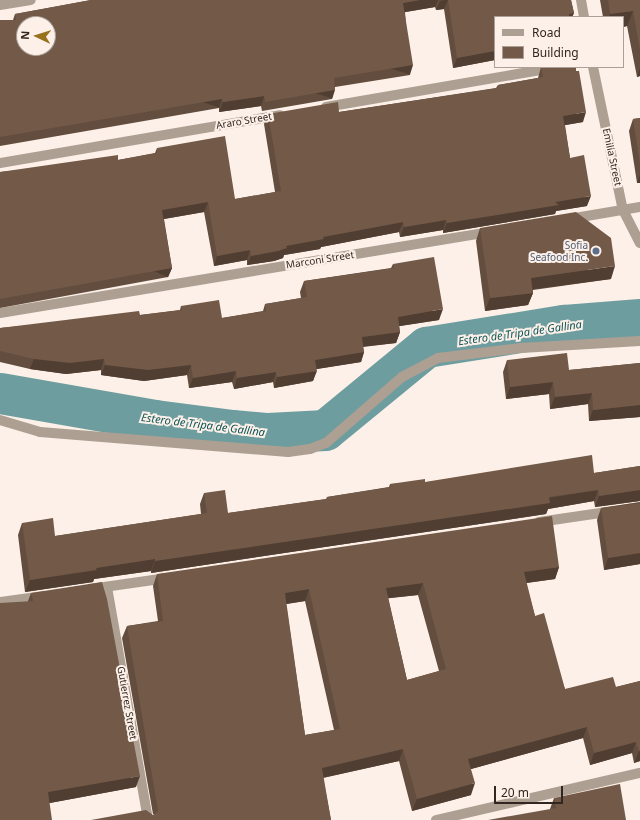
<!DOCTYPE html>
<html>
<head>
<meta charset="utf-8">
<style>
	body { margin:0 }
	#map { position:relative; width:640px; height:820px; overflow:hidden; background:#fcf0e8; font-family:"Noto Sans",sans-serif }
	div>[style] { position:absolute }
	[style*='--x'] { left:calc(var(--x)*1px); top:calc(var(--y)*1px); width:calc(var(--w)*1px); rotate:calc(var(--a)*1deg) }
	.river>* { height:41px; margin:-20.5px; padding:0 20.5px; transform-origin:20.5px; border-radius:20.5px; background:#6d9d9f }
	.minor>* { height:10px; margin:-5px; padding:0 5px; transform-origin:5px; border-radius:5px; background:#ada093 }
	.tertiary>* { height:10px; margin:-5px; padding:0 5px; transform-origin:5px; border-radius:5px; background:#ada093 }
	.wall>* { inset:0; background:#624d3e }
	.shaded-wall>* { inset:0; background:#503e32; transform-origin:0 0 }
	.building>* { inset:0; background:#725948 }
	.dots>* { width:11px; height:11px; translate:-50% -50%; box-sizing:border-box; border:2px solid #fcf0e8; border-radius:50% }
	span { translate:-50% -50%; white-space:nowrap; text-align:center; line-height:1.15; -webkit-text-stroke:4px #fcf0e8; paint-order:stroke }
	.street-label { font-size:10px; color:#322720 }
	.service-label { font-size:10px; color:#4e5e75 }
	.right { translate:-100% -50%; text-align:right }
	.water-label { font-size:11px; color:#095355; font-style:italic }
	.legend { position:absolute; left:494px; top:16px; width:130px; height:52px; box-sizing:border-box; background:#fcf0e8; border:1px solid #aba098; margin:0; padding:5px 7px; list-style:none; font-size:12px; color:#322720 }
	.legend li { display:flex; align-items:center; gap:8px; height:20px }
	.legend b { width:20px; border:1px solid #aba098 }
	.north { position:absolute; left:16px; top:16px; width:40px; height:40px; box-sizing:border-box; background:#fcf0e8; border:1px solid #aba098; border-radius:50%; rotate:274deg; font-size:11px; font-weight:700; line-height:16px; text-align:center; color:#322720 }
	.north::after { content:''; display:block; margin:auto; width:14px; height:18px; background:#98711c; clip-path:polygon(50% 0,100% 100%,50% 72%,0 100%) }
	.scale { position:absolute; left:494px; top:786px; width:69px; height:18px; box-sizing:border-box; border:2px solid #322720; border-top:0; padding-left:5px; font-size:12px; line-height:14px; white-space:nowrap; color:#322720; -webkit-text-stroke:3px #fcf0e8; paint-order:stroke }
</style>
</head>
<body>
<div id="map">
	<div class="river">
		<i style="--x:0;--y:393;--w:157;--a:9.9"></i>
		<i style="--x:155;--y:420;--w:78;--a:7.4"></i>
		<i style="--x:232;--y:430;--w:36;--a:5"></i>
		<i style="--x:268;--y:433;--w:57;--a:-3"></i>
		<i style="--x:325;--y:430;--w:131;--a:-39.4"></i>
		<i style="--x:426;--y:347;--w:140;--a:-9.1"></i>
		<i style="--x:564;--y:325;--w:76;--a:-4.5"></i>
	</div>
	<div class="minor">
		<i style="--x:0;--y:5;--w:31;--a:-9"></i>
		<i style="--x:326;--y:107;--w:235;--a:-9.8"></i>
		<i style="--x:0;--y:163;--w:284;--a:-9.7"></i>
		<i style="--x:569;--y:219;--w:72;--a:-9.6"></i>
		<i style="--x:0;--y:313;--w:497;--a:-9.4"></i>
		<i style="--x:0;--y:420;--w:42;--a:16.7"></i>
		<i style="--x:40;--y:432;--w:249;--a:4.6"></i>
		<i style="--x:288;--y:452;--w:22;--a:-8"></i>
		<i style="--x:310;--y:449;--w:17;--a:-21"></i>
		<i style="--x:326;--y:443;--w:101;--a:-41"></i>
		<i style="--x:402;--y:377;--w:41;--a:-27.8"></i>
		<i style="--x:438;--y:358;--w:84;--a:-6.9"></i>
		<i style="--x:521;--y:348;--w:119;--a:-3.4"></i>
		<i style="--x:539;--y:522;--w:102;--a:-8.4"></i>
		<i style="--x:107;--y:587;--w:237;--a:80"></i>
		<i style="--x:90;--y:589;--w:78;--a:-8.1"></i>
		<i style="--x:0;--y:602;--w:43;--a:-7.9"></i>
		<i style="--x:436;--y:820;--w:209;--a:-13"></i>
	</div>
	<div class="tertiary">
		<i style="--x:581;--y:0;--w:17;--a:80"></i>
		<i style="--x:593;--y:67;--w:146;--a:78.2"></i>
		<i style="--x:623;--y:210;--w:37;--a:63"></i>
	</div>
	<div class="wall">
		<i style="clip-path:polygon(91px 0,571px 0,574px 13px,572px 17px,495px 17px,495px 60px,453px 68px,444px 9px,436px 10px,435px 7px,405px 12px,410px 75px,335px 87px,332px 99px,262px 111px,261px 106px,219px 112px,219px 108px,0 146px,0 20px,13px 20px,15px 14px)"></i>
		<i style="clip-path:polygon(600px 0,640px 0,640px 76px,637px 77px,627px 26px,623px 27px,623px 17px,603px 17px)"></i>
		<i style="clip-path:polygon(541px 67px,583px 122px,565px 125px,570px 158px,587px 206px,556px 211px,555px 214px,443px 233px,443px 230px,400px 237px,399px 232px,321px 247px,320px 249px,284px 255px,283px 258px,274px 261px,247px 265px,247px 260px,214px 266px,204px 212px,164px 219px,172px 268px,168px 277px,0 308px,0 172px,118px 160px,155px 153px,157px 148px,235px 199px,275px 192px,264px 124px,268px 114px,339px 112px,496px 88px,498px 85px,538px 78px)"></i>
		<i style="clip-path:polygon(640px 118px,640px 183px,637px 183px,629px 131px,633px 119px)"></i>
		<i style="clip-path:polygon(480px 228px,611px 279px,533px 290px,533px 293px,528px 305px,485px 311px,476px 241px)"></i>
		<i style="clip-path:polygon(393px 264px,439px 320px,399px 326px,400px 332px,396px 343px,363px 347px,364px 352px,361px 362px,316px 369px,313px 381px,274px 388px,273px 382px,234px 389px,232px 382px,189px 388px,187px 375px,144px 381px,101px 375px,101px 370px,66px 374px,30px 369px,0 362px,0 328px,140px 315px,180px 310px,181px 306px,222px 318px,263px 311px,265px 304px,301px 298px,300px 292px,304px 281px,391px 268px)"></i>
		<i style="clip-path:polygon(507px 360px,569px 370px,640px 363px,640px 417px,589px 421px,588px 404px,550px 409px,549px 394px,506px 399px,503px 372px)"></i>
		<i style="clip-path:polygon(640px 466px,640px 501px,595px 507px,594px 501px,548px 509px,546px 514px,151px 573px,151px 571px,94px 579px,93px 582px,25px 592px,18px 535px,22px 523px,55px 536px,201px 514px,200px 504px,204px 493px,228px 513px,326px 499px,327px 497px,389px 487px,390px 484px,594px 473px)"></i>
		<i style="clip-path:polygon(640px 502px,640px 564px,604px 570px,597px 520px,601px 508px)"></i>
		<i style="clip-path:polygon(evenodd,559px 567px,555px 579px,526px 583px,535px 616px,565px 689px,616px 687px,640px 681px,640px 761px,634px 763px,632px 753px,590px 765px,583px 738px,471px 769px,471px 795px,412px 811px,399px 761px,323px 778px,331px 820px,153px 814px,122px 638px,127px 626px,158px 621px,153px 586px,157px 574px,559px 567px,418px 595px,439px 671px,407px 680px,388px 598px,418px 595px,559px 567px,305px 601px,334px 730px,305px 735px,286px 604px,305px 601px)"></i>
		<i style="clip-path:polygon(31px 593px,136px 787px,50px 803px,0 820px,28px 601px)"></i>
		<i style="clip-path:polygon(554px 798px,626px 820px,550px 809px)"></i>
	</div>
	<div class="shaded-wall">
		<i style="clip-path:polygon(420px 0,438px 0,435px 7px,400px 13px,403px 3px)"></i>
		<i style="clip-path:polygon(444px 0,448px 0,444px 9px,436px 10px,440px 1px)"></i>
		<i style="clip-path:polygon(633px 11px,627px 26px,623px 27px,623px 17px,609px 17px,610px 14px)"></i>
		<i style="clip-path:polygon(574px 13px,572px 17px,568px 17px,569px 14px)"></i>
		<i style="clip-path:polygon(495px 51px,495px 60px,453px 68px,457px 58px)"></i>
		<i style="left:413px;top:65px;width:10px;height:80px;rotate:107deg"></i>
		<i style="clip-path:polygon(640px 68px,640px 76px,637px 77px)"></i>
		<i style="left:335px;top:90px;width:9px;height:71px;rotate:108deg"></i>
		<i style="clip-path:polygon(264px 96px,261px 106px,219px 112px,223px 102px)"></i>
		<i style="left:222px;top:99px;width:9px;height:225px;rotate:108deg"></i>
		<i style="clip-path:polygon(586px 112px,583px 122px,560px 126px,563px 116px)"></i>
		<i style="clip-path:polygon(640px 175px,640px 183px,637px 183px)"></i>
		<i style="clip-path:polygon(591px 196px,587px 206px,556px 211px,555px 214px,443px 233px,447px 223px,555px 202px)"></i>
		<i style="clip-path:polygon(208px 202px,204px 212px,158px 220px,162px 210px)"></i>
		<i style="clip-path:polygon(446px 220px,443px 230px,400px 237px,404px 227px)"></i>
		<i style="clip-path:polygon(403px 222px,399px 232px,321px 247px,320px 249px,284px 255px,283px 258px,274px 261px,247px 265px,251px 256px,286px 246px,323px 237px)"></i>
		<i style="clip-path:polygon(250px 250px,247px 260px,214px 266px,217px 256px)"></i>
		<i style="clip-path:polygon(615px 266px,611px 279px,526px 290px,531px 278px)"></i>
		<i style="left:172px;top:268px;width:10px;height:175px;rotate:114deg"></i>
		<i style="clip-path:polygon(533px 293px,528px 305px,485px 311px,490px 298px)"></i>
		<i style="clip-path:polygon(443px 309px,439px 320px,394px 327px,398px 317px)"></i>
		<i style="clip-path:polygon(400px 332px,396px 343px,358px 347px,362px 337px)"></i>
		<i style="clip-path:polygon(364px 352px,361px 362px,311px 370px,315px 360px)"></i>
		<i style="clip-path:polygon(34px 359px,104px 359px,101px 370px,66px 374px,30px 369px)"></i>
		<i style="clip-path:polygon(105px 365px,191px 365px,187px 375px,144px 381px,101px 375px)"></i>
		<i style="clip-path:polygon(236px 371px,232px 382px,189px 388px,193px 378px)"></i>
		<i style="clip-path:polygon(317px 371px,313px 381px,274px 388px,277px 377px)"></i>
		<i style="clip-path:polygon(276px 372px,273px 382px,234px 389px,237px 378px)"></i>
		<i style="clip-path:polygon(553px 382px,549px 394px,506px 399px,510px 387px)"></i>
		<i style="clip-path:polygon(592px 393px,588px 404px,550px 409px,555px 397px)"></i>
		<i style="clip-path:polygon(640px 405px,640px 417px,589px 421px,593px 410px)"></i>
		<i style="clip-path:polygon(598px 490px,594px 501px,548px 509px,546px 514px,151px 573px,155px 561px)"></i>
		<i style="clip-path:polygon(640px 490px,640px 501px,595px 507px,599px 496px)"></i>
		<i style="clip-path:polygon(640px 553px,640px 564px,604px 570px,608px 558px)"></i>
		<i style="clip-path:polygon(155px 559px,151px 571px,94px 579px,93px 582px,25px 592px,30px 580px,96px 568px)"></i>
		<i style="clip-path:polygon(559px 567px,555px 579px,519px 584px,524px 572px)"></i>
		<i style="clip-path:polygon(423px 583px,418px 595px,382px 599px,386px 588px)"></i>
		<i style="clip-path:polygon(309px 589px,305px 601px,280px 605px,285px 593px)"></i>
		<i style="clip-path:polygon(587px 727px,583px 738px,464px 771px,468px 759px)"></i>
		<i style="clip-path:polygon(636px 742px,632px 753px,590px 765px,594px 753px)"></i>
		<i style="clip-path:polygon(403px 749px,399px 761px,317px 779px,322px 768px)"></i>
		<i style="clip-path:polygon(639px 751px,640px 751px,640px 761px,634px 763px)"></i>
		<i style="clip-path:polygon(140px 776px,136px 787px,44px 804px,48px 792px)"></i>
		<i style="clip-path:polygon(475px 783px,471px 795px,412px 811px,417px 799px)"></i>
	</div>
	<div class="building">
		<i style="clip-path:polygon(evenodd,91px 0,420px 0,403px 3px,413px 65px,334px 78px,335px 90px,265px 102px,264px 96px,223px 102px,222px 99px,0 137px,0 20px,16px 20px,15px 14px,91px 0,24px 24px,48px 24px,48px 48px,24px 48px,24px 24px)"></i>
		<i style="clip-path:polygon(448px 0,571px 0,574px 13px,569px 14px,569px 17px,495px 17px,495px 51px,457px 58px)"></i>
		<i style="clip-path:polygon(608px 0,640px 0,640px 50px,633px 11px,610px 14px)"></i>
		<i style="clip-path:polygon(541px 67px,576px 67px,576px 71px,579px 71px,586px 112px,563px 116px,570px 158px,584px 155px,591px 196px,555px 202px,559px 205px,447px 223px,446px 220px,404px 227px,403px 222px,323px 237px,324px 239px,286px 246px,287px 248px,278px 251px,251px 256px,250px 250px,217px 256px,208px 202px,162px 210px,172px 268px,0 299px,0 172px,118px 155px,118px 160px,157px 153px,157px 148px,225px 136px,235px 199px,281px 191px,268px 114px,338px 102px,339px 112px,498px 88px,498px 85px,543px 77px)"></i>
		<i style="clip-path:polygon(640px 118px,640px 164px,633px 119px)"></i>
		<i style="clip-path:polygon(576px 212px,611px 238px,615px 266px,531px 278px,533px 293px,490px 298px,480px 228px)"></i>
		<i style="clip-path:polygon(434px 257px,443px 309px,398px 317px,400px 332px,362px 337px,364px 352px,315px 360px,317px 371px,277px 377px,276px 372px,237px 378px,236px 371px,193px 378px,191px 365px,148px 370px,105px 365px,104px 359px,70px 363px,34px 359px,0 351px,0 328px,139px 311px,140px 315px,182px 310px,181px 306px,219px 300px,222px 318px,266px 311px,265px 304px,307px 297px,304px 281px,394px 268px,393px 264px)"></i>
		<i style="clip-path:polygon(567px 353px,569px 370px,640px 363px,640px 405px,593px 410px,592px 393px,555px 397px,553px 382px,510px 387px,507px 360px)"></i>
		<i style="clip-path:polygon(592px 455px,594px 473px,640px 466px,640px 490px,599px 496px,598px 490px,549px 497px,550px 503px,155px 561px,155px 559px,96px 568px,97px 570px,30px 580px,22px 523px,53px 518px,55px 536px,207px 513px,204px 493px,225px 490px,228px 513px,327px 499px,327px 497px,391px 487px,390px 484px,425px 479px,425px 482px)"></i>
		<i style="clip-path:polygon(640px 503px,640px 553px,608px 558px,601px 508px)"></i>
		<i style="clip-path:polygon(evenodd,552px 516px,559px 567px,524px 572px,535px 616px,544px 613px,565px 689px,613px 677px,616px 687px,640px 681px,640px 751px,639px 751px,636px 742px,594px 753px,587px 727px,468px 759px,475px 783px,417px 799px,403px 749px,322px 768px,331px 820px,91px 820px,146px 810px,153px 815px,158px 811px,127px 626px,163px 621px,157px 574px,552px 516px,423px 583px,446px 669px,407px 680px,386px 588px,423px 583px,552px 516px,309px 589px,340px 729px,305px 735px,285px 593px,309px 589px)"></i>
		<i style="clip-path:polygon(102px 582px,107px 599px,140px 776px,48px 792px,52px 820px,0 820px,0 603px,33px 601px,31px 593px)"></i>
		<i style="clip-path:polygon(620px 784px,626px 820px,488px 820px,556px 808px,554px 798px)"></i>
	</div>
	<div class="dots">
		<i style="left:596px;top:251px;background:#5c6f8a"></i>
	</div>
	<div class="street-label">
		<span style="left:244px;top:121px;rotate:-10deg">Araro Street</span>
		<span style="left:612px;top:157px;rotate:78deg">Emilia Street</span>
		<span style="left:320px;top:260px;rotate:-9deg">Marconi Street</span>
		<span style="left:127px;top:703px;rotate:80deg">Gutierrez Street</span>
	</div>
	<div class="service-label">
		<span class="right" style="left:588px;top:251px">Sofia<br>Seafood Inc.</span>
	</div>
	<div class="water-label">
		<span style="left:520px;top:333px;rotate:-8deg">Estero de Tripa de Gallina</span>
		<span style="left:203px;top:425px;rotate:7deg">Estero de Tripa de Gallina</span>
	</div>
	<ul class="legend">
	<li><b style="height:5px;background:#ada093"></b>Road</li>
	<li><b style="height:11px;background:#725948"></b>Building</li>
	</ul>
	<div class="north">N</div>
	<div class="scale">20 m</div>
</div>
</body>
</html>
